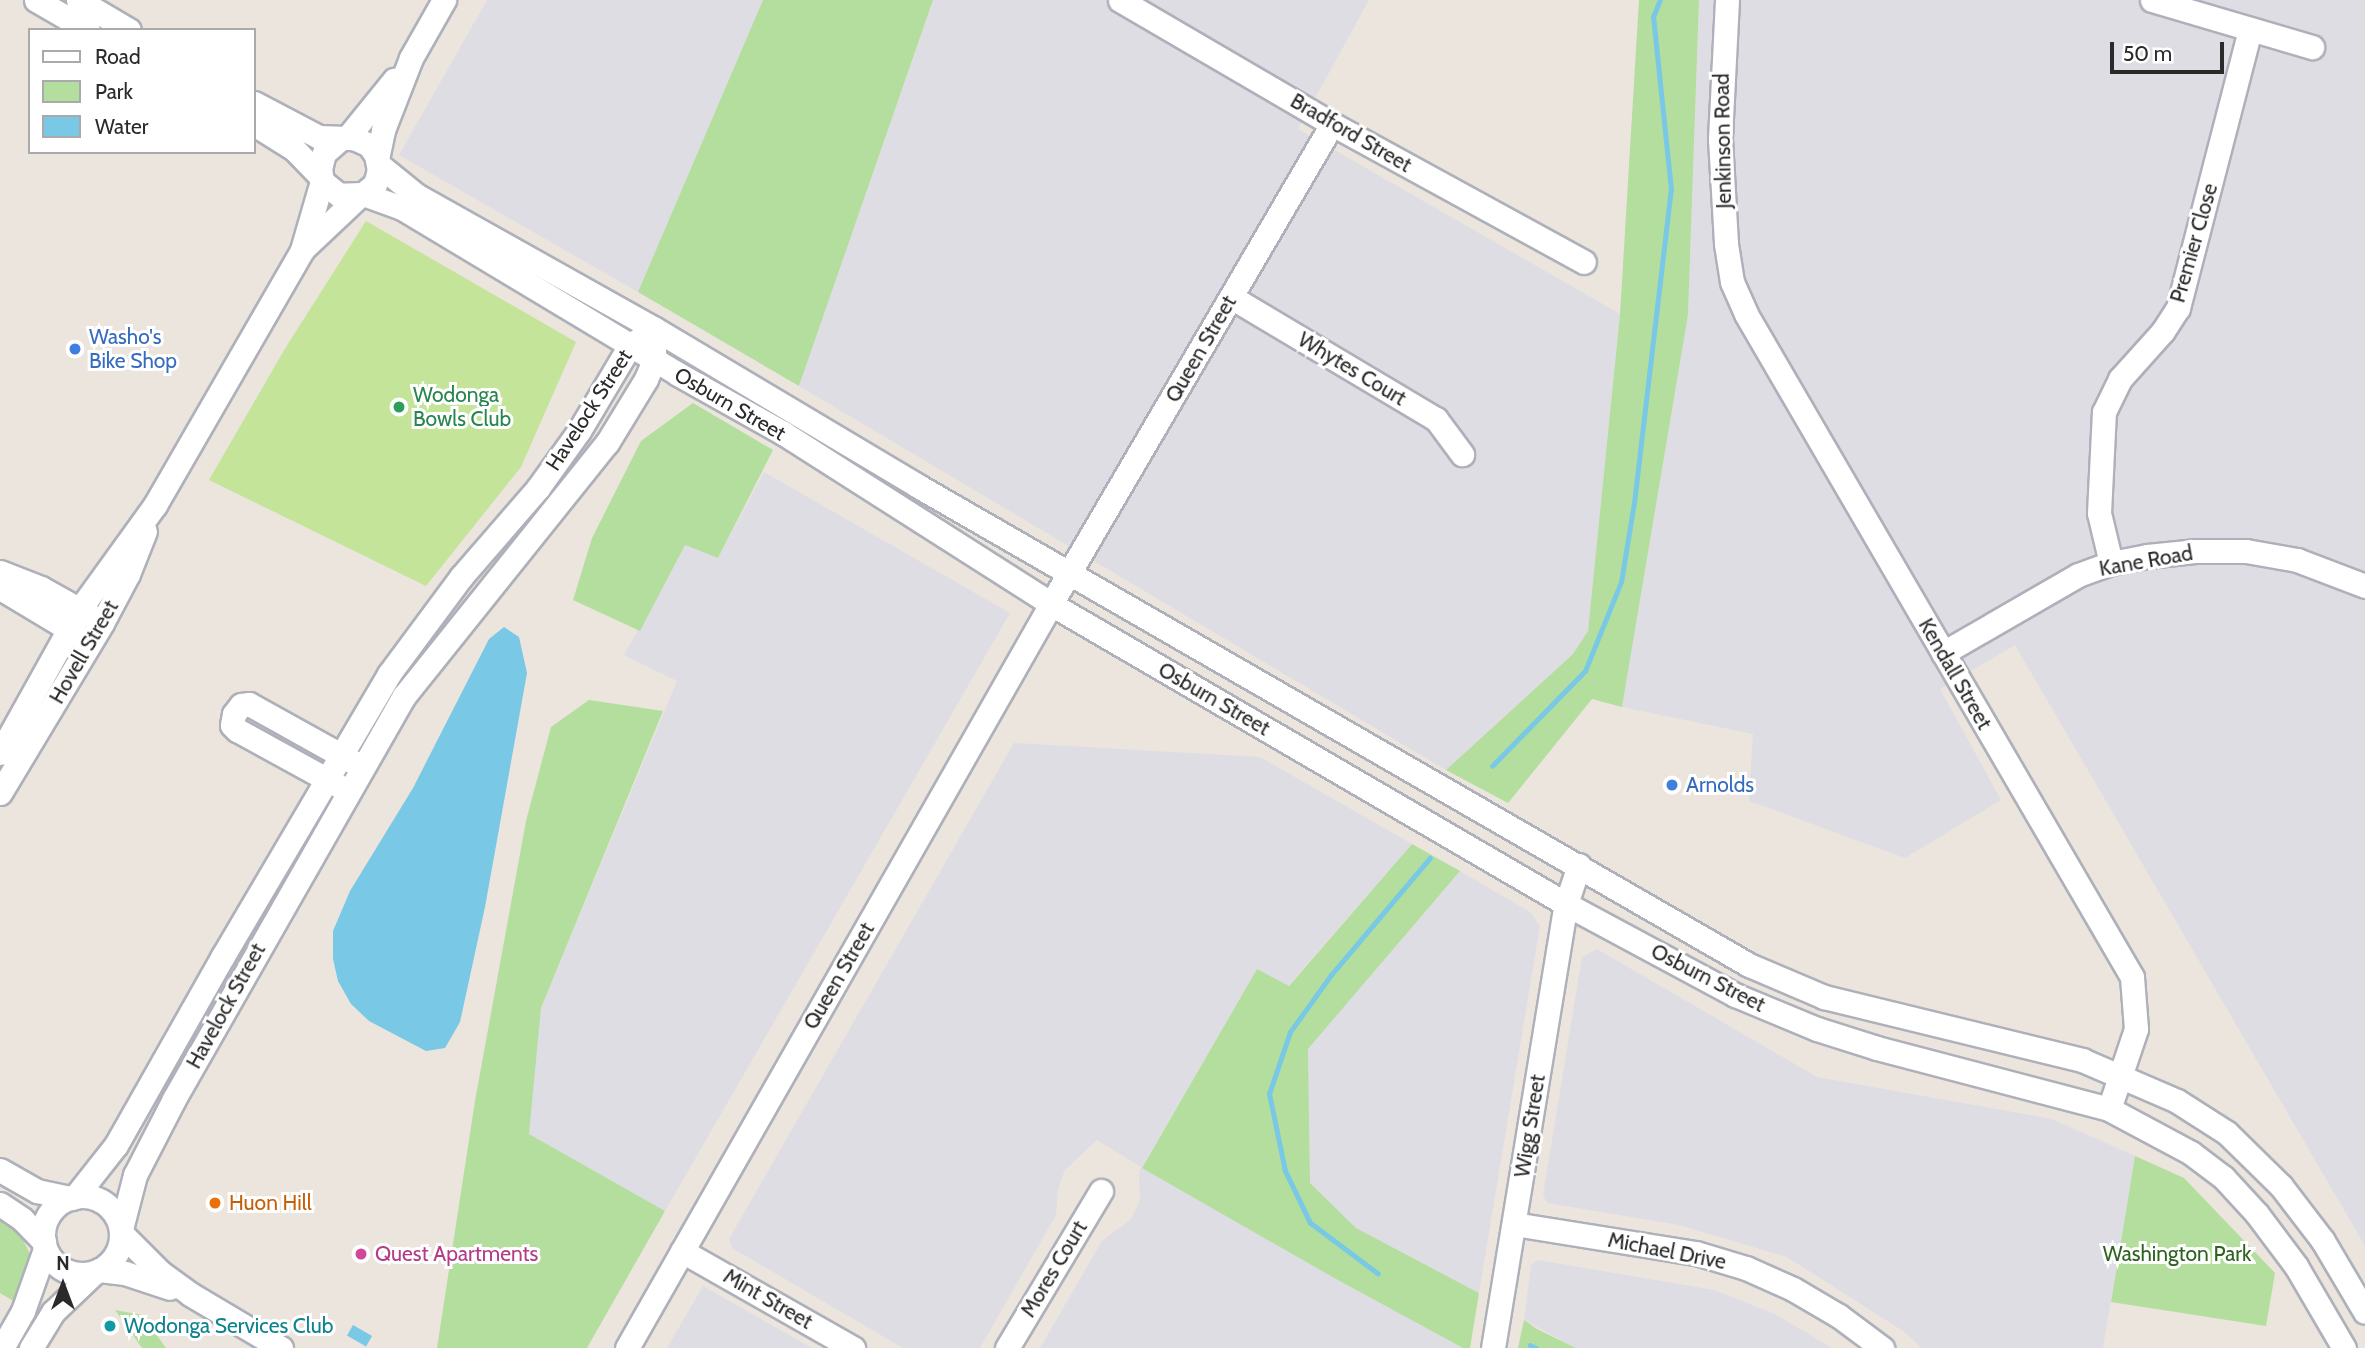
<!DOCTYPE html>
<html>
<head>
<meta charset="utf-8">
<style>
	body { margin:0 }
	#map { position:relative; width:2365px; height:1348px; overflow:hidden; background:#ebe5dd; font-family:Cabin,sans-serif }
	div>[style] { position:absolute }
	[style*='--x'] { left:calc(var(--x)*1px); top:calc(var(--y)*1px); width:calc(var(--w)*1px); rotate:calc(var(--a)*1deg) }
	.industrial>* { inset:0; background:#dfdde4 }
	.green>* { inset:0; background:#b3de9e }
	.pitch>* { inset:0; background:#c4e49a }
	.water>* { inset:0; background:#78c8e6; transform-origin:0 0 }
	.stream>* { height:4.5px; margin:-2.25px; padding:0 2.25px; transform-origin:2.25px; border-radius:2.25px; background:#78c8e6 }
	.roads { filter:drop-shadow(2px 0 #aeb0ba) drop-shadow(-2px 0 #aeb0ba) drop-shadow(0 2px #aeb0ba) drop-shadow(0 -2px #aeb0ba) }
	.minor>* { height:23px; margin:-11.5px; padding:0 11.5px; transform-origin:11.5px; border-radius:11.5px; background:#fff }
	.minor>.ring { margin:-11.5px; padding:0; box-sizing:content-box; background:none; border:23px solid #fff; border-radius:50% }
	.dots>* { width:19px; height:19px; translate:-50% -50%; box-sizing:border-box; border:4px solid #fff; border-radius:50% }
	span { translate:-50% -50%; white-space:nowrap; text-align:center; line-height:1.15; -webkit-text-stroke:6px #fff; paint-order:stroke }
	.street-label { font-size:21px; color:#2a2a2a }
	.shop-label { font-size:21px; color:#366cbe }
	.left { translate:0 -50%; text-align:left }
	.leisure-label { font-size:21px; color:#27864d }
	.food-label { font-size:21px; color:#c56008 }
	.hotel-label { font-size:21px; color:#b23c85 }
	.park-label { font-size:21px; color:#2d621f }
	.culture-label { font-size:21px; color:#0d838f }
	.legend { position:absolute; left:28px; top:28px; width:228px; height:126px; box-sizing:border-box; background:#fff; border:2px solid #aaa; margin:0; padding:9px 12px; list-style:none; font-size:21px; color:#2a2a2a }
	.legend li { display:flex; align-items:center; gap:14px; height:35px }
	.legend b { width:35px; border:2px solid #aaa }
	.north { position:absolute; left:28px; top:1250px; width:70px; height:70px; -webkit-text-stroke:5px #fff; paint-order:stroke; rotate:0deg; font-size:19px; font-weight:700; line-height:28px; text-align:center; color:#2a2a2a }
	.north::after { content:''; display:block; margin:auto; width:24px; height:32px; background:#2a2a2a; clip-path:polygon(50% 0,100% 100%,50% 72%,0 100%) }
	.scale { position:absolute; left:2110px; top:42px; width:114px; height:32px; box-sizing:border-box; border:4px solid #2a2a2a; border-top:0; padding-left:9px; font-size:21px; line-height:24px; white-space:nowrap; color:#2a2a2a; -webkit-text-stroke:5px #fff; paint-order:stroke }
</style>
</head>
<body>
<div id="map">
	<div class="industrial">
		<i style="clip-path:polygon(487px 0,763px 0,638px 292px,399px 155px)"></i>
		<i style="clip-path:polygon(933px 0,1369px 0,1298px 129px,1620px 314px,1588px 631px,1573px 654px,1446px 770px,799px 386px)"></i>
		<i style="clip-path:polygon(1699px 0,2365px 0,2365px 1246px,2015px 645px,1940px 689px,2001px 800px,1905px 858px,1749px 801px,1753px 734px,1622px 707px,1688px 315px)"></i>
		<i style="clip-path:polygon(764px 472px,1010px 613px,665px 1211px,528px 1134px,541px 1008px,677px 681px,624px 655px,685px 545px,718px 558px)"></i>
		<i style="clip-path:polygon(1014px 743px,1260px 757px,1412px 844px,1288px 986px,1257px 969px,1142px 1167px,1336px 1279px,1463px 1348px,1040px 1348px,1102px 1241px,1131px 1219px,1140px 1201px,1139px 1175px,1141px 1167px,1097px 1140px,1065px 1170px,1058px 1189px,1056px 1215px,980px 1348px,903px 1348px,732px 1248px,729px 1239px)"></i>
		<i style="clip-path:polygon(1460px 871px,1530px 912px,1540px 926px,1479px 1293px,1356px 1228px,1310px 1183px,1308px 1049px)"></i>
		<i style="clip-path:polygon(1597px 949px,1817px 1077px,2052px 1119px,2135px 1156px,2103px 1348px,1922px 1348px,1903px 1331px,1787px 1257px,1679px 1225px,1547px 1203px,1543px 1195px,1582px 957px)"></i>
		<i style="clip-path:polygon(1538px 1260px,1714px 1290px,1775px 1314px,1832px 1348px,1576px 1348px,1524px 1320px,1531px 1265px)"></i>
		<i style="clip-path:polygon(703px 1286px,812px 1348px,667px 1348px)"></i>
	</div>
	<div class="green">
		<i style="clip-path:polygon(763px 0,933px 0,799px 386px,638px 292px)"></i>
		<i style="clip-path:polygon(1639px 0,1699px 0,1688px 315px,1622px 707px,1592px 699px,1508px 803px,1446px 770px,1573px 654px,1588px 631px,1620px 314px)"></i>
		<i style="clip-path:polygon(693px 403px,773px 450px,718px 558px,685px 545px,640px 631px,573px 600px,592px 538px,641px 441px)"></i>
		<i style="clip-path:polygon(589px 700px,663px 711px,541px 1008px,529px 1134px,665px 1211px,587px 1348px,437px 1348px,475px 1101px,526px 821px,551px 727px)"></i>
		<i style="clip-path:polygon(1412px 844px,1460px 871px,1308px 1049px,1310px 1183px,1356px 1228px,1479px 1293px,1470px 1348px,1463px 1348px,1336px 1279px,1142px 1168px,1257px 969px,1289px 986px)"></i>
		<i style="clip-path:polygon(2135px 1156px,2184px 1178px,2275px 1273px,2266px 1326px,2111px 1302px)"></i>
		<i style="clip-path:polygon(0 1218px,17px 1228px,30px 1254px,15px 1302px,0 1293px)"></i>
		<i style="clip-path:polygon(115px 1310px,142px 1315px,166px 1348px,142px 1348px)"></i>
		<i style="clip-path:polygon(1524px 1320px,1537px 1329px,1576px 1348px,1518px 1348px)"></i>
	</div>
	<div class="pitch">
		<i style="clip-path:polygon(366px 221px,576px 342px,521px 467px,426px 586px,209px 480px,286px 347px)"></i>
	</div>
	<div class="water">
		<i style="clip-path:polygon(504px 627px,519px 637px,527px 673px,485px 907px,460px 1022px,445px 1048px,426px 1051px,369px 1021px,351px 1004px,338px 981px,333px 959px,333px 931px,350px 891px,413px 788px,489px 639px)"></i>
		<i style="left:353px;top:1325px;width:22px;height:12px;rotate:30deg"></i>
	</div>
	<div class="stream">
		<i style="--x:1492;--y:766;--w:133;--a:-45.6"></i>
		<i style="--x:1585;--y:671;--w:96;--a:-68"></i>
		<i style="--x:1621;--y:582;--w:80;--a:-80.7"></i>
		<i style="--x:1634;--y:503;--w:315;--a:-83.3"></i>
		<i style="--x:1671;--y:190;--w:174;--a:-95.9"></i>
		<i style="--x:1653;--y:17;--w:18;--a:-68"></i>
		<i style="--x:1378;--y:1274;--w:85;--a:-143.1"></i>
		<i style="--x:1310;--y:1223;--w:58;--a:-115.7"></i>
		<i style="--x:1285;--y:1171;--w:79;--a:-101.7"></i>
		<i style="--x:1269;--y:1094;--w:65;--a:-71.3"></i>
		<i style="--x:1290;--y:1032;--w:70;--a:-54.3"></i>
		<i style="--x:1331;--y:975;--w:153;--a:-49.8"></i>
		<i style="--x:1530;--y:1345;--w:7;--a:27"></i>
	</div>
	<div class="roads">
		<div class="minor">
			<i style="--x:36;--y:0;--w:60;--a:30"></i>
			<i style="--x:78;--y:0;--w:59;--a:30.5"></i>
			<i style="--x:1120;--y:0;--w:246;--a:30.3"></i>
			<i style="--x:1332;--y:124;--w:287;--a:28.7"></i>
			<i style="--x:1727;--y:0;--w:139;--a:92.9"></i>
			<i style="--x:1720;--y:139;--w:105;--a:86.7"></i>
			<i style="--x:1726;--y:244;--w:38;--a:81"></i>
			<i style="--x:1732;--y:282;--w:35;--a:66"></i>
			<i style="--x:1746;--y:314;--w:767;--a:59.79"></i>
			<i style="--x:2132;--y:977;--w:52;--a:85.6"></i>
			<i style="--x:2136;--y:1029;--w:84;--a:108.6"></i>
			<i style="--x:2152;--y:0;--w:167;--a:16.4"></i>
			<i style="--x:254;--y:103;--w:73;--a:27.6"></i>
			<i style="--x:319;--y:137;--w:35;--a:2"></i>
			<i style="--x:354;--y:138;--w:17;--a:25"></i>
			<i style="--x:369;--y:145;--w:12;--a:55"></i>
			<i style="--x:376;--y:155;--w:15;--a:79"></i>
			<i style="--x:379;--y:170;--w:15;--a:106"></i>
			<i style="--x:375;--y:184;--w:16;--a:140"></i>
			<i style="--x:363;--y:194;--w:24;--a:178"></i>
			<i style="--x:339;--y:195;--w:22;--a:-141"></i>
			<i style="--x:322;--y:181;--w:12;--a:-99"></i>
			<i style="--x:320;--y:169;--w:16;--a:-76"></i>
			<i style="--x:324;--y:153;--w:21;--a:-41"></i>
			<i style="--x:254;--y:124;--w:47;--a:32"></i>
			<i style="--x:294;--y:149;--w:39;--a:46"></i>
			<i style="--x:347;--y:138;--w:75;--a:-51"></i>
			<i style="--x:377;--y:159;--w:30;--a:-78"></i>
			<i style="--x:383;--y:130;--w:77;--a:-68.7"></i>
			<i style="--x:411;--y:58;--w:67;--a:-60.4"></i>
			<i style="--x:379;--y:165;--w:48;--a:39"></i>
			<i style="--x:416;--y:195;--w:274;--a:29.3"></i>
			<i style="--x:655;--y:329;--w:306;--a:30.8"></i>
			<i style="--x:918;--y:486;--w:959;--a:29.96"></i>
			<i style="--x:1749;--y:965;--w:82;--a:23.1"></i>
			<i style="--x:1824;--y:997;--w:266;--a:13.7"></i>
			<i style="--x:2082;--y:1060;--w:103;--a:23.3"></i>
			<i style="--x:2177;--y:1101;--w:59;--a:32.6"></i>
			<i style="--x:2227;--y:1133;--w:76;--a:44.5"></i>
			<i style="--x:2281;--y:1186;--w:69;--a:52.6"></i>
			<i style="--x:2323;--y:1241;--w:82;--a:59.4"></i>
			<i style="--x:363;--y:194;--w:41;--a:19.7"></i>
			<i style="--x:402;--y:208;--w:322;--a:31"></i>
			<i style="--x:678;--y:374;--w:120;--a:29.3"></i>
			<i style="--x:783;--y:433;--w:318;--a:32.5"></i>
			<i style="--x:1051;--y:604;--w:596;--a:30.22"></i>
			<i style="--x:1566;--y:904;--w:192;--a:28.3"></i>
			<i style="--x:1735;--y:995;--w:89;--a:22.5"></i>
			<i style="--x:1817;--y:1029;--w:63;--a:17.6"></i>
			<i style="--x:1877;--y:1048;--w:240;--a:14.7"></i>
			<i style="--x:2109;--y:1109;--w:93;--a:28.2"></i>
			<i style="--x:2191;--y:1153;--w:40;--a:37"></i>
			<i style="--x:2223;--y:1177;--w:50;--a:47.4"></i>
			<i style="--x:2257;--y:1214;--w:65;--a:53.1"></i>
			<i style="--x:2296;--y:1266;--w:95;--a:59.7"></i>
			<i style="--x:304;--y:248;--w:77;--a:-43.4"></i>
			<i style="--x:1231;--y:297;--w:239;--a:30.8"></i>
			<i style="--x:1436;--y:419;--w:44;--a:53.4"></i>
			<i style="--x:2111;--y:563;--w:51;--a:-103.5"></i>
			<i style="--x:2099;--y:513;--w:101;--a:-87.2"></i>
			<i style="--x:2104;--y:412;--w:37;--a:-64"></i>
			<i style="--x:2120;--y:379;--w:64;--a:-48.1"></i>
			<i style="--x:2163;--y:331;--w:27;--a:-57"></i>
			<i style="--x:2178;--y:308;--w:288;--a:-75.5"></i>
			<i style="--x:0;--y:572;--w:44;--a:21.3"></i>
			<i style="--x:41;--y:588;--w:57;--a:29.2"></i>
			<i style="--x:0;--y:588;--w:96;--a:30.9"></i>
			<i style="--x:1943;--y:653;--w:156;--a:-30"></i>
			<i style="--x:2078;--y:575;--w:35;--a:-20"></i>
			<i style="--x:2111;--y:563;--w:37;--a:-11"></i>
			<i style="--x:2147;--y:556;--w:48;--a:-5.9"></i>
			<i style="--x:2195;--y:551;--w:51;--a:0"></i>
			<i style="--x:2246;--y:551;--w:52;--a:10"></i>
			<i style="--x:2297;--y:560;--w:73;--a:20.9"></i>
			<i style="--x:0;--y:753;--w:165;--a:-60.9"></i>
			<i style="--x:80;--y:609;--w:128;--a:-54.2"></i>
			<i style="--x:155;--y:505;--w:294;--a:-60"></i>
			<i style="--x:302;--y:250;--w:72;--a:-73.8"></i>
			<i style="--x:339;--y:786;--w:116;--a:-151.2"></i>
			<i style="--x:237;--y:730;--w:7;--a:-135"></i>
			<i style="--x:232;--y:725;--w:11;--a:-80"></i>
			<i style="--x:234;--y:714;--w:11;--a:-52"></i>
			<i style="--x:241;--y:705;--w:8;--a:-7"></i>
			<i style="--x:249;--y:704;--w:119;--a:29.1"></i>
			<i style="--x:0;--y:793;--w:198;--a:-59"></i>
			<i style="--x:102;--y:623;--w:55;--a:-62"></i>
			<i style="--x:128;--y:574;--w:46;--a:-68.4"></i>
			<i style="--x:0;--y:1170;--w:43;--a:29.6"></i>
			<i style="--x:37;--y:1191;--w:35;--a:12"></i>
			<i class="ring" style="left:43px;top:1196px;width:55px;height:55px"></i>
			<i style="--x:75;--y:1197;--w:66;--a:-51.7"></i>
			<i style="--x:116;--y:1145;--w:217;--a:-60.5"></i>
			<i style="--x:223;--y:956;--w:327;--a:-59.5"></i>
			<i style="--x:389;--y:674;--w:121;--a:-53.4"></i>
			<i style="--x:461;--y:577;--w:118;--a:-49.1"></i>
			<i style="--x:538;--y:488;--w:70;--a:-54.3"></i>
			<i style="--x:579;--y:431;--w:100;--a:-59.3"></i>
			<i style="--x:630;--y:345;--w:15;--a:-32"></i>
			<i style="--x:0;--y:1204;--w:27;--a:34"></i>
			<i style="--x:22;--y:1219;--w:32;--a:46"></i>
			<i style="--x:1514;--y:1224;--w:184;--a:9.1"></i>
			<i style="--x:1696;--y:1253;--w:52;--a:16.7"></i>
			<i style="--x:1746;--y:1268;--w:51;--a:24.1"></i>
			<i style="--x:1793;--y:1289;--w:53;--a:30.4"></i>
			<i style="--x:1839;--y:1316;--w:54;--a:36.7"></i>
			<i style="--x:121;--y:1229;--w:56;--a:-75.5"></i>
			<i style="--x:135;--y:1175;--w:85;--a:-62.8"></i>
			<i style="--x:174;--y:1099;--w:464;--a:-60.3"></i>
			<i style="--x:404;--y:696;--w:324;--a:-51.3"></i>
			<i style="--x:607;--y:443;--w:75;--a:-58.6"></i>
			<i style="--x:646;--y:379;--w:21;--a:-67"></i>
			<i style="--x:654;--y:360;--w:13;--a:-90"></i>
			<i style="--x:121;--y:1233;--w:55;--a:45"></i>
			<i style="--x:160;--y:1272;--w:37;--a:36"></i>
			<i style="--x:190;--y:1294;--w:106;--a:30.7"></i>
			<i style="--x:682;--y:1251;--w:197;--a:29.6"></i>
			<i style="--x:99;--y:1270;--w:26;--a:7"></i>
			<i style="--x:125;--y:1273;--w:47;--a:18.4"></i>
			<i style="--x:2;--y:1348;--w:43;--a:-60.4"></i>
			<i style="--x:23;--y:1311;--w:66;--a:-70.5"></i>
			<i style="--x:31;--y:1348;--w:42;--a:-58.6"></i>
			<i style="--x:53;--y:1312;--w:58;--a:-43.6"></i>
			<i style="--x:627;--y:1348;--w:856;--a:-60.32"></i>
			<i style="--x:1051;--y:604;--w:556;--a:-59.65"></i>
			<i style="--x:1007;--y:1348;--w:183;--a:-59.1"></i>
			<i style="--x:1493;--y:1348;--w:450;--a:-80.7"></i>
			<i style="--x:1566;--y:904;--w:41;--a:-71.6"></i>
		</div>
	</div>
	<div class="dots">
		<i style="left:75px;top:349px;background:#3f7fe0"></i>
		<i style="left:399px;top:407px;background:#2e9e5b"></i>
		<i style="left:1672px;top:785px;background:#3f7fe0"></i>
		<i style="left:215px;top:1203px;background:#e8710a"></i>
		<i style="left:361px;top:1254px;background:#d1479c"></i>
		<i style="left:110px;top:1326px;background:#0f9aa8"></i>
	</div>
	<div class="street-label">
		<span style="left:1351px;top:133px;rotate:30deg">Bradford Street</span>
		<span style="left:1723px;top:141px;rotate:-91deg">Jenkinson Road</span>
		<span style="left:2194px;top:243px;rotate:-74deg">Premier Close</span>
		<span style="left:1201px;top:349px;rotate:-60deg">Queen Street</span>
		<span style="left:1352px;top:369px;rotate:31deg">Whytes Court</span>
		<span style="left:730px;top:404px;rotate:30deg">Osburn Street</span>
		<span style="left:589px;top:410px;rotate:-57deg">Havelock Street</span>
		<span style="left:2146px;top:561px;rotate:-10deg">Kane Road</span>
		<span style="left:84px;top:652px;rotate:-60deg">Hovell Street</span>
		<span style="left:1955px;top:674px;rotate:60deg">Kendall Street</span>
		<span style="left:1214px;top:699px;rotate:30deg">Osburn Street</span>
		<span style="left:839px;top:976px;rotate:-60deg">Queen Street</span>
		<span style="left:1708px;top:978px;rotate:27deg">Osburn Street</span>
		<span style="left:226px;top:1006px;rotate:-61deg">Havelock Street</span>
		<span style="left:1530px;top:1126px;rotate:-81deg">Wigg Street</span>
		<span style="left:1667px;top:1251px;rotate:11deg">Michael Drive</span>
		<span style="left:1054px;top:1269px;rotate:-59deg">Mores Court</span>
		<span style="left:768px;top:1299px;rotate:30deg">Mint Street</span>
	</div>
	<div class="shop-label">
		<span class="left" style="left:89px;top:349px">Washo's<br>Bike Shop</span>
		<span class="left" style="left:1686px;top:785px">Arnolds</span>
	</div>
	<div class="leisure-label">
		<span class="left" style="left:413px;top:407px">Wodonga<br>Bowls Club</span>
	</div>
	<div class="food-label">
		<span class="left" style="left:229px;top:1203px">Huon Hill</span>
	</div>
	<div class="hotel-label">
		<span class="left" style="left:375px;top:1254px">Quest Apartments</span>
	</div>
	<div class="park-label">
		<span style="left:2177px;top:1254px">Washington Park</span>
	</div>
	<div class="culture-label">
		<span class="left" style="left:124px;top:1326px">Wodonga Services Club</span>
	</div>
	<ul class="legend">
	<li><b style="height:9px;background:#fff"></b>Road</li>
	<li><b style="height:19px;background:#b3de9e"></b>Park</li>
	<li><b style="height:19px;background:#78c8e6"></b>Water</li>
	</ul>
	<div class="north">N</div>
	<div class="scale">50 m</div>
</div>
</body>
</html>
